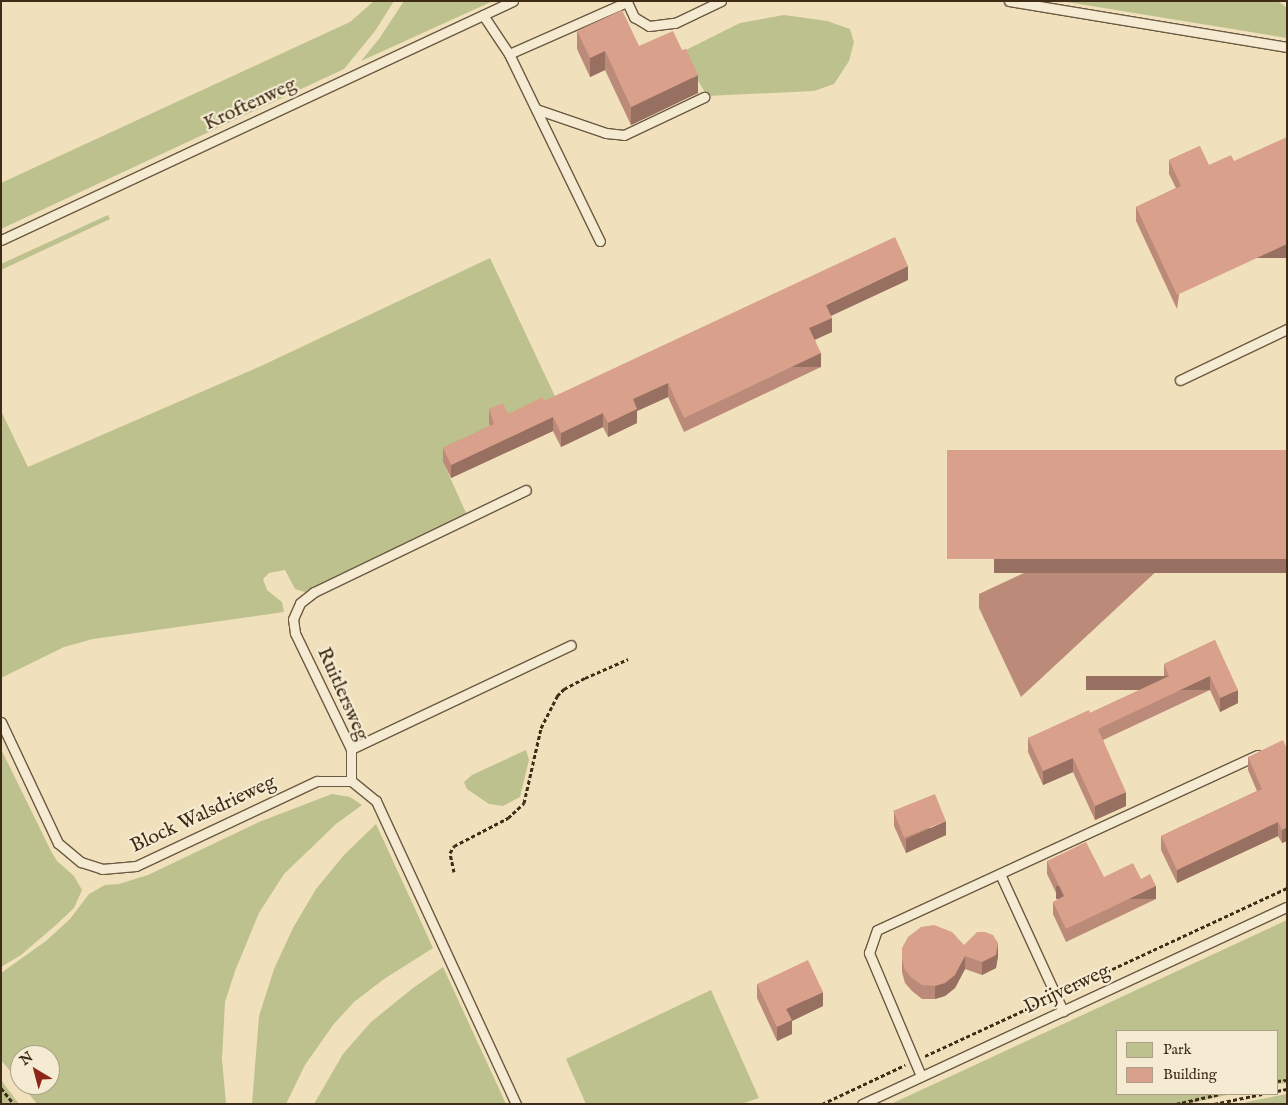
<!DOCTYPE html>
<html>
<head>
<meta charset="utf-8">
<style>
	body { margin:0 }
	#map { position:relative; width:1288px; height:1105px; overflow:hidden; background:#f0e0bc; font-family:"IM FELL English",serif }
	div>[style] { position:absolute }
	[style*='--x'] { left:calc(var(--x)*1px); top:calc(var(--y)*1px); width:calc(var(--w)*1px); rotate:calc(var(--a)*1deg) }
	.green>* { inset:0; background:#bdc18e }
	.path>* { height:3px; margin-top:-1.5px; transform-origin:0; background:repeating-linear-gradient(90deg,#3f2c16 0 4px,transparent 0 6.5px) }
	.roads { filter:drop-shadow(1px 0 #6b5940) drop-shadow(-1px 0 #6b5940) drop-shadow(0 1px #6b5940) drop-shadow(0 -1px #6b5940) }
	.service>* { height:9px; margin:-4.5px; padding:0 4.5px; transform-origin:4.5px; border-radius:4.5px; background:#f5ebd3 }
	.wall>* { inset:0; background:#bb8a78 }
	.shaded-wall>* { inset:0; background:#987061; transform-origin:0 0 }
	.building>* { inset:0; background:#d9a08b; transform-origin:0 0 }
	span { translate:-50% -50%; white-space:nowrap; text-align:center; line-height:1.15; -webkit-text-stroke:4.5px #f5ebd3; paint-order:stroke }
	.street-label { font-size:20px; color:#3f2c16 }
	.frame { position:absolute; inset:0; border:2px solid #3f2c16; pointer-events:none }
	.legend { position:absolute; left:1116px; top:1030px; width:162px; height:65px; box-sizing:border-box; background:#f5ebd3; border:1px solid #ac9f87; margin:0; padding:6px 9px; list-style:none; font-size:15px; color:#3f2c16 }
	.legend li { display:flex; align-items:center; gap:10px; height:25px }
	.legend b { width:25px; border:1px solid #ac9f87 }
	.north { position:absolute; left:10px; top:1045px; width:50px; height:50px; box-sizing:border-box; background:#f5ebd3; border:1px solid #ac9f87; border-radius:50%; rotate:323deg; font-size:14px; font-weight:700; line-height:20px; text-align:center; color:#3f2c16 }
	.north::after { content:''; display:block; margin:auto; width:18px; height:22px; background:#8f2418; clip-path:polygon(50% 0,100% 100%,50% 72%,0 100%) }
</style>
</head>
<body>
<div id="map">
	<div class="green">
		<i style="clip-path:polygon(374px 1px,394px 1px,375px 31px,344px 69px,1px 229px,1px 183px,350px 22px)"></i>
		<i style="clip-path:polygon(404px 1px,493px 1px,361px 61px,379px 39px)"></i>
		<i style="clip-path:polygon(1061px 1px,1278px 1px,1287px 8px,1287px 38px)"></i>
		<i style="clip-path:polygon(784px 15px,827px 21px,850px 29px,854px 42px,849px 61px,834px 84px,814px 91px,707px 96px,689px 65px,684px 51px,740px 23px)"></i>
		<i style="clip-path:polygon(108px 215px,110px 219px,1px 270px,1px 264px)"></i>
		<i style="clip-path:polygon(490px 258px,560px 407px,443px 462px,467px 515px,305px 592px,295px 589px,285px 570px,269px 573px,263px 579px,267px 590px,282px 602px,284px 612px,93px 639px,64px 647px,1px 678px,1px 411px,28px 467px,261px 366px)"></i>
		<i style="clip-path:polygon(1px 749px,51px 851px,57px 861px,74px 876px,82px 890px,74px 908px,57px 924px,21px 955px,1px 967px)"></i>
		<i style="clip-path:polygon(526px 750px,529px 760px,520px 797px,503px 806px,489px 804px,467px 789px,464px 782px,472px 775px)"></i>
		<i style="clip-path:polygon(332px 794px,350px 797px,362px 805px,336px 824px,284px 874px,259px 913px,235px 971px,225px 1002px,222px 1059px,226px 1104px,37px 1104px,22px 1085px,50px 1085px,50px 1055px,20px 1055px,20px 1083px,1px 1060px,1px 973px,46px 941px,70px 919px,89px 894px,105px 885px,119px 884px,148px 875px,259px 822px)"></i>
		<i style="clip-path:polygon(376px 824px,433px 948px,384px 979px,354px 1002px,333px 1025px,305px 1065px,286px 1104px,252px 1104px,259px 1016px,274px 969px,293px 928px,316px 889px,344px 855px)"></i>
		<i style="clip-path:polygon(1287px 920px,1287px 1083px,1277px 1084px,1277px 1031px,1117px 1031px,1117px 1094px,1231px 1094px,1188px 1104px,891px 1104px)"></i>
		<i style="clip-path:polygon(443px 967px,506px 1104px,314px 1104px,343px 1054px,371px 1022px,413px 988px)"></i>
		<i style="clip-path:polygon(711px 990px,759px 1098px,741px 1104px,586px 1104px,566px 1059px)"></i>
		<i style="clip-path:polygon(1px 1080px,19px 1104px,1px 1104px)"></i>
		<i style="clip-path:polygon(1287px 1094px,1287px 1104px,1241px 1104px,1251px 1101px)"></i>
	</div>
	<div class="path">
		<i style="--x:454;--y:872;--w:19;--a:-102"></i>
		<i style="--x:450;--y:853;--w:8;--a:-60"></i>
		<i style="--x:454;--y:846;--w:61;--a:-27.4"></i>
		<i style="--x:508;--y:818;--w:22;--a:-43"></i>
		<i style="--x:524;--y:803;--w:77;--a:-77.2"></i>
		<i style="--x:541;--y:728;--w:36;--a:-63"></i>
		<i style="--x:557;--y:696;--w:10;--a:-45"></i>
		<i style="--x:564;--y:689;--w:24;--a:-28"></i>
		<i style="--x:585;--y:678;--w:47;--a:-23.8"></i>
		<i style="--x:1065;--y:991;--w:245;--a:-24.9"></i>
		<i style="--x:925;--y:1056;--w:133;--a:-24.8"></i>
		<i style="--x:1277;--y:1081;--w:10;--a:-6"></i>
		<i style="--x:1;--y:1088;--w:21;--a:51"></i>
		<i style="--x:1277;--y:1091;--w:10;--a:-11"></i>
		<i style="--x:822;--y:1104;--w:92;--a:-25.2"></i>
		<i style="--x:1176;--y:1104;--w:45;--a:-12.8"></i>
		<i style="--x:1214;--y:1104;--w:49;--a:-11.8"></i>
	</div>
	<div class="roads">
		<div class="service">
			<i style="--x:1009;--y:1;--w:282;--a:9.4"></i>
			<i style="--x:483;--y:15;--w:47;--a:56.3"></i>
			<i style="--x:509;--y:54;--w:208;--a:64.1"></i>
			<i style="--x:509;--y:54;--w:129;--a:-23.8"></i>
			<i style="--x:627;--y:2;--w:17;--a:65"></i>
			<i style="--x:634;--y:17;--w:17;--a:31"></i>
			<i style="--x:649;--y:26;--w:26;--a:-7"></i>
			<i style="--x:675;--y:23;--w:51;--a:-25.6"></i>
			<i style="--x:536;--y:109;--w:74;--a:18.9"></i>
			<i style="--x:606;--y:133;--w:18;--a:6"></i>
			<i style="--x:624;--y:135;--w:89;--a:-25.4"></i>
			<i style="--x:1;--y:240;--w:565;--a:-25.02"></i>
			<i style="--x:1180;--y:380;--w:119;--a:-25.5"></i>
			<i style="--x:1;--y:722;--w:134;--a:64.8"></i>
			<i style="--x:58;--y:843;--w:30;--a:40"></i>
			<i style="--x:81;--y:862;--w:22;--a:18"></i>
			<i style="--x:102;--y:869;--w:34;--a:-5"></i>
			<i style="--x:136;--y:866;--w:200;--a:-25.2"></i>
			<i style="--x:317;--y:781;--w:34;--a:0"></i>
			<i style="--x:351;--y:749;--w:243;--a:-25.3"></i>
			<i style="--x:1000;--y:874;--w:151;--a:65.3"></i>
			<i style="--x:921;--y:1076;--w:134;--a:-112.9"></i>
			<i style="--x:869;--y:953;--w:24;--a:-71"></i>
			<i style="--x:877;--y:930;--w:419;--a:-24.7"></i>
			<i style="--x:516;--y:1104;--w:334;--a:-114.8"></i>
			<i style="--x:376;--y:801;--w:32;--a:-141"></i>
			<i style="--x:351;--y:781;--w:32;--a:-90"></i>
			<i style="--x:351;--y:749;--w:129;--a:-115.8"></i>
			<i style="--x:295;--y:633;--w:14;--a:-98"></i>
			<i style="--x:293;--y:619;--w:17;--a:-66"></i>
			<i style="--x:300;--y:603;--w:18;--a:-38"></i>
			<i style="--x:314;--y:592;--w:235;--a:-25.7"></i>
			<i style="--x:862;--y:1104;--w:468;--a:-24.9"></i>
		</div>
	</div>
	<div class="wall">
		<i style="clip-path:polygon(577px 31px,639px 46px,682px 50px,698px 93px,631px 125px,605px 70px,590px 77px,577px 49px)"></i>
		<i style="clip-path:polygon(1200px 146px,1177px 309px,1136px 221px,1136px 207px,1176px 188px,1169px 174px,1169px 160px)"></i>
		<i style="clip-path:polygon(908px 280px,831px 316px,832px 332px,815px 340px,821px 367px,684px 432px,668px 397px,637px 411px,637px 423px,608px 437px,603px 427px,561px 447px,553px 431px,451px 478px,443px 462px,443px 448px,490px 426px,489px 423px,489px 409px,508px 414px,544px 401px)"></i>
		<i style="clip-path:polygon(1287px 450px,1021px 697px,979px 608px,979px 594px)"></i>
		<i style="clip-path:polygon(1215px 640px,1238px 703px,1220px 712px,1210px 690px,1103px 740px,1126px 806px,1095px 820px,1073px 772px,1043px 785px,1028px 752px,1028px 738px,1090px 713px,1164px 679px,1164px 664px)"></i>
		<i style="clip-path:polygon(1287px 749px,1287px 841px,1282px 843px,1278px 836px,1177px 883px,1161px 850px,1161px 836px,1257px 791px,1248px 770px,1248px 757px)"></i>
		<i style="clip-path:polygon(894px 812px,946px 835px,906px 853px,894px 826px)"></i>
		<i style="clip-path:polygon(1047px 861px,1104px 877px,1141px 879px,1156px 899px,1066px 942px,1053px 914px,1053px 902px,1059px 899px,1047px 874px)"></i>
		<i style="clip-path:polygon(964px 945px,998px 956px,996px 968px,982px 975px,965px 969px,955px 988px,945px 996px,935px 999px,922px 999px,912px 991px,905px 983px,902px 972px,902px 959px)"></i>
		<i style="clip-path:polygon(757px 984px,823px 1006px,792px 1021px,792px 1034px,777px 1041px,757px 998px)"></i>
	</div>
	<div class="shaded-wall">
		<i style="clip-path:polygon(605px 51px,605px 70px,590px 77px,590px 58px)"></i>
		<i style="clip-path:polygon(698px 75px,698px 93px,631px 125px,631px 107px)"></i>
		<i style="left:1287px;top:244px;width:14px;height:121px;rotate:90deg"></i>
		<i style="clip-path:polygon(908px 266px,908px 280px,826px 318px,826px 305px)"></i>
		<i style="clip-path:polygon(832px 318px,832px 332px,809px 342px,809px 328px)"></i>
		<i style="left:821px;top:353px;width:14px;height:152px;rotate:90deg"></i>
		<i style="clip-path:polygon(668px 383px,668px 397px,637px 411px,637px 423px,608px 437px,608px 423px,633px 399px)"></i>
		<i style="clip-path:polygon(603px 413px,603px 427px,561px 447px,561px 433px)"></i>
		<i style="clip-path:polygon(553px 417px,553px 431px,451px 478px,451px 465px)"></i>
		<i style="left:1287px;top:559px;width:14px;height:293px;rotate:90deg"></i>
		<i style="left:1210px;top:676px;width:14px;height:124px;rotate:90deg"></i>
		<i style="clip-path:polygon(1238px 690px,1238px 703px,1220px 712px,1220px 698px)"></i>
		<i style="clip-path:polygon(1073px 758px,1073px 772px,1043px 785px,1043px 771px)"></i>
		<i style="clip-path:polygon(1126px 792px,1126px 806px,1095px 820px,1095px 806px)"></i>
		<i style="clip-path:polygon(946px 821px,946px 835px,906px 853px,906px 839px)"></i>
		<i style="clip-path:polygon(1278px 822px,1278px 836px,1177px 883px,1177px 870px)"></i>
		<i style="clip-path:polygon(1287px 827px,1287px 841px,1282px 843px,1282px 830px)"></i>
		<i style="left:1156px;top:886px;width:13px;height:100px;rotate:90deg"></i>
		<i style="clip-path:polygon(998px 943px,998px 956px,996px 968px,982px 975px,982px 962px)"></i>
		<i style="clip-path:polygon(965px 956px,965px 969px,955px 988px,945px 996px,935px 999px,935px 986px)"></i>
		<i style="clip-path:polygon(823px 992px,823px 1006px,792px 1021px,792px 1034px,777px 1041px,777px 1027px,786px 1009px)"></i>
	</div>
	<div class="building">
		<i style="clip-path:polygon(622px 10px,639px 46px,673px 31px,682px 50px,686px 49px,698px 75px,631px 107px,605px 51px,590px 58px,577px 31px)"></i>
		<i style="clip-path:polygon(1287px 137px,1287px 244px,1177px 295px,1136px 207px,1181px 186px,1169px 160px,1200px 146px,1209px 165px,1231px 155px,1234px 161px)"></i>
		<i style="clip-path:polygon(895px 237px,908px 266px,826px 305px,832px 318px,809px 328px,821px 353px,684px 418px,668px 383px,633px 399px,637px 409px,608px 423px,603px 413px,561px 433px,553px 417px,451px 465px,443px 448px,494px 424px,489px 409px,503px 403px,508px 414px,543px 397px,544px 401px)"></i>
		<i style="left:1287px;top:450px;width:109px;height:340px;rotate:90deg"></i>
		<i style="clip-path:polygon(1215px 640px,1238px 690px,1220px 698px,1210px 676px,1098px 729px,1126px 792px,1095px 806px,1073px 758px,1043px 771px,1028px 738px,1089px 710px,1090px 713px,1169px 676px,1164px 664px)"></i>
		<i style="clip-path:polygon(1283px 740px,1287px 749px,1287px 827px,1282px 830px,1278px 822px,1177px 870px,1161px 836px,1262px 789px,1248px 757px)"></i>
		<i style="left:935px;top:794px;width:29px;height:45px;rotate:68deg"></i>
		<i style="clip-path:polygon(1086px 842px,1104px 877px,1133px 863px,1141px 879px,1150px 874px,1156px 886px,1066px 929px,1053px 902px,1064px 896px,1047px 861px)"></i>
		<i style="clip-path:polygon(934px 925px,952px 932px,964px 945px,977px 932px,985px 932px,993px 935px,998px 943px,996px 955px,982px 962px,965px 956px,955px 975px,945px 983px,935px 986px,922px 985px,912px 978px,905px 970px,902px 959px,902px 948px,908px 937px,921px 927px)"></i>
		<i style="clip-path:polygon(808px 960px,823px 992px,786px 1009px,792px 1020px,777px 1027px,757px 984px)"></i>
	</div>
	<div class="street-label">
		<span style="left:250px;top:104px;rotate:-25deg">Kroftenweg</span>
		<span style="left:343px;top:694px;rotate:66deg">Ruitlersweg</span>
		<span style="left:203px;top:814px;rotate:-25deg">Block Walsdrieweg</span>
		<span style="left:1067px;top:989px;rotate:-25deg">Drijverweg</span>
	</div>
	<div class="frame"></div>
	<ul class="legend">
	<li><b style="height:14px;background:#bdc18e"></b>Park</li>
	<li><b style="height:14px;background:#d9a08b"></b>Building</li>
	</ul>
	<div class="north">N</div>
</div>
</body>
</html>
